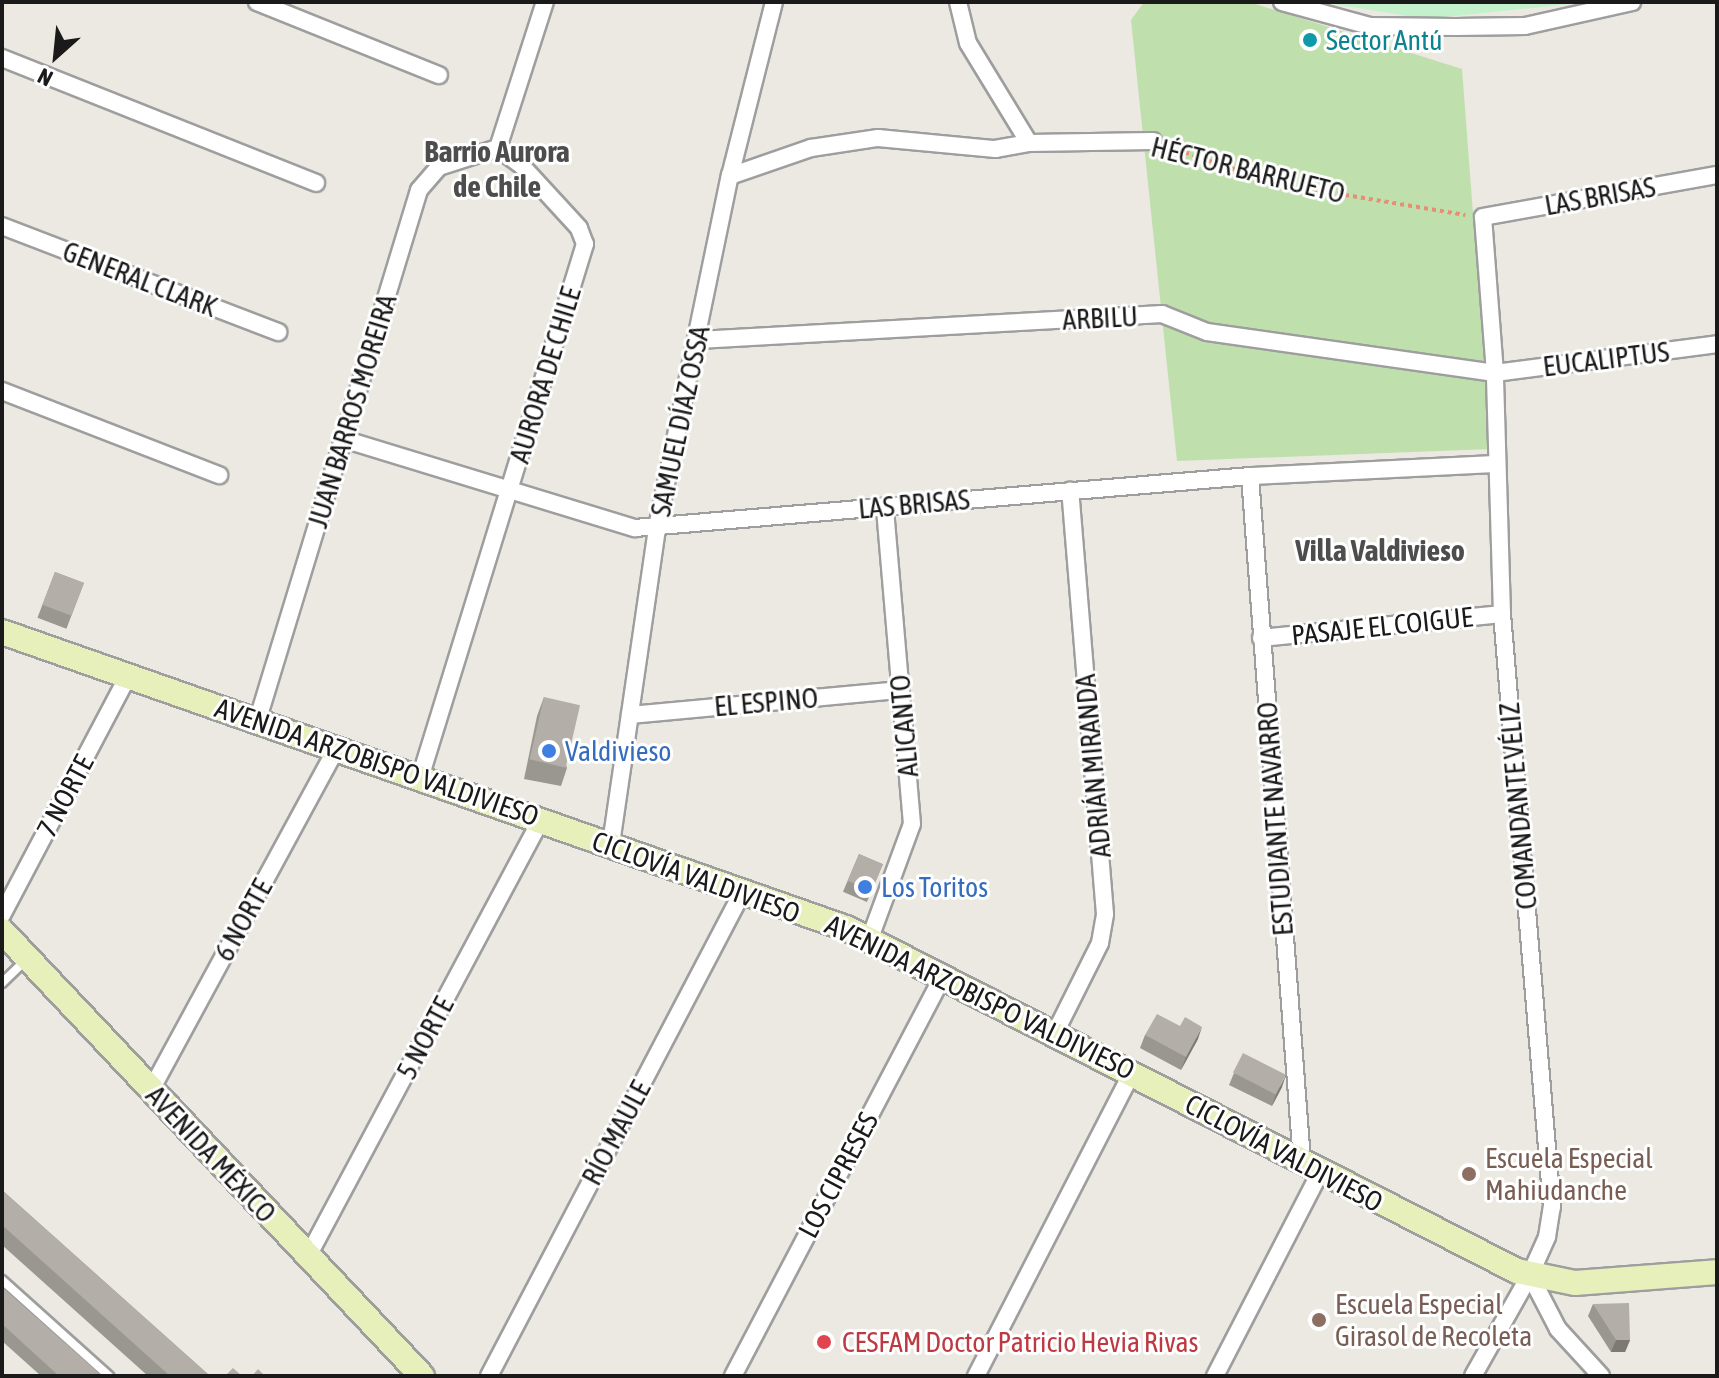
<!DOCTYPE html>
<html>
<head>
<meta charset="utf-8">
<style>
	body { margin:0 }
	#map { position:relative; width:1719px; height:1378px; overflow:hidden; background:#ebe9e1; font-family:"Asap Condensed",sans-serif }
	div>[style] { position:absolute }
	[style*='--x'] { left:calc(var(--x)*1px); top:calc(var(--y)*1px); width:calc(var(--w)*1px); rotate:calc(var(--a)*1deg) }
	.grass>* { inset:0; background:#bfe0ac }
	.park>* { inset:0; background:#c2f1cb }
	.path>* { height:4px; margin-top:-2px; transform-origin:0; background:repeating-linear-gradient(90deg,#e78f75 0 4px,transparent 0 8px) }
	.roads { filter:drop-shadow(2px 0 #9e9e9e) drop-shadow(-2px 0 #9e9e9e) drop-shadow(0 2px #9e9e9e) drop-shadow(0 -2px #9e9e9e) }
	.lane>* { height:8px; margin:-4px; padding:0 4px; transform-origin:4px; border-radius:4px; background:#fff }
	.street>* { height:16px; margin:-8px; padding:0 8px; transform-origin:8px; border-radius:8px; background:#fff }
	.secondary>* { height:24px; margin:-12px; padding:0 12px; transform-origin:12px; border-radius:12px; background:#e7f0ba }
	.wall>* { inset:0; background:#9a9690; transform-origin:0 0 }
	.shaded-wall>* { inset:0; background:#7d7a75 }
	.building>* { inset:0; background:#b3aea7; transform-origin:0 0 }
	.dots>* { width:22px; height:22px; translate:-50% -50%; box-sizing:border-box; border:4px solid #fff; border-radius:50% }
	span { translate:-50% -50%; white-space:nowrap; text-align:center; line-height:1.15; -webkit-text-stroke:6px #fff; paint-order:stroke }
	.culture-label { font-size:28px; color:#0d838f }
	.left { translate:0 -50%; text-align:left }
	.street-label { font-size:28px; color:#1a1a1a }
	.shop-label { font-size:28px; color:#366cbe }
	.education-label { font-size:28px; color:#785e54 }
	.health-label { font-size:28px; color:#be3a42 }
	.neighbourhood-label { font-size:30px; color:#4d4d4d; font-weight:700 }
	.frame { position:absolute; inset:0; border:4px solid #1a1a1a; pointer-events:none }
	.north { position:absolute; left:16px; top:16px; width:80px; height:80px; -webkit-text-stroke:6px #fff; paint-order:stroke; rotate:207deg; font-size:22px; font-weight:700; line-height:32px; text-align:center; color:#1a1a1a }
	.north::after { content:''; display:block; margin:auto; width:28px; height:36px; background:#1a1a1a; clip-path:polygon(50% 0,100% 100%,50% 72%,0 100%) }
</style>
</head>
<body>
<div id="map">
	<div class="grass">
		<i style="clip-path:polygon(1144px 2px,1249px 2px,1462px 69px,1491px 449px,1177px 461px,1131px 20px)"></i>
	</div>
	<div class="park">
		<i style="clip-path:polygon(1321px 2px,1587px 2px,1426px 19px)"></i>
	</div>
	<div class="path">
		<i style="--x:1170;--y:147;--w:110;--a:19.1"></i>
		<i style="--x:1274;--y:183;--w:194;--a:9.5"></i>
	</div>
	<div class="roads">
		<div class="lane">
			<i style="--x:2;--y:983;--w:35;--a:-44"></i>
			<i style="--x:2;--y:1280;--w:144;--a:41.9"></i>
		</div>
		<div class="street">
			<i style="--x:257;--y:2;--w:196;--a:21.9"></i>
			<i style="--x:958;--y:2;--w:42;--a:76.3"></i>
			<i style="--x:968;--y:43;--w:117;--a:58.6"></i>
			<i style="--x:1282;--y:2;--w:91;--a:15.3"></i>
			<i style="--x:1370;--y:26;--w:85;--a:0.7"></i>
			<i style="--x:1455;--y:27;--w:70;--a:-0.8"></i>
			<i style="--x:1525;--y:26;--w:110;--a:-12.6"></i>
			<i style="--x:2;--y:58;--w:338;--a:21.7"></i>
			<i style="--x:498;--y:148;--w:153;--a:-72.2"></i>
			<i style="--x:730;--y:176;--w:86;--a:-19.1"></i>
			<i style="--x:811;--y:148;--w:68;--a:-8.5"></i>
			<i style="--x:878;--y:138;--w:118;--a:5.4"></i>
			<i style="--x:995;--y:149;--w:35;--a:-10"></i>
			<i style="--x:1029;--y:143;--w:124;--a:-0.9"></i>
			<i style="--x:2;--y:226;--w:296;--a:21"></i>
			<i style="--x:698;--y:340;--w:465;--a:-3.2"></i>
			<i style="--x:1162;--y:314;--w:48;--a:21.8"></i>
			<i style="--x:1207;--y:332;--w:291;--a:8.1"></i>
			<i style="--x:1495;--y:373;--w:224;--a:-7.4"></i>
			<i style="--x:2;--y:391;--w:233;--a:21.2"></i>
			<i style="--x:343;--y:439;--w:305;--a:17"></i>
			<i style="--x:635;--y:528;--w:617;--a:-4.83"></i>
			<i style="--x:1250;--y:476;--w:247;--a:-2.8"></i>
			<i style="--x:1250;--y:476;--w:687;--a:85.66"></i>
			<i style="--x:1261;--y:638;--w:242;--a:-5.7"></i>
			<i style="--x:630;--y:715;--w:272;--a:-5.3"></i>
			<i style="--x:257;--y:722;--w:556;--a:-73.06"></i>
			<i style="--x:419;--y:190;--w:30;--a:-49"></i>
			<i style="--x:439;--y:167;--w:62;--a:-17.9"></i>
			<i style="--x:420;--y:778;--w:559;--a:-72.83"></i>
			<i style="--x:585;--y:244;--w:17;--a:-111"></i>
			<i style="--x:579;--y:228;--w:86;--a:-132.6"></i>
			<i style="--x:521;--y:165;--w:29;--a:-144"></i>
			<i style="--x:611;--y:844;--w:320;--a:-81.7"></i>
			<i style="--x:657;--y:527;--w:359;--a:-78.3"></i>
			<i style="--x:730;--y:176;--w:179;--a:-75.8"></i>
			<i style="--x:2;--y:915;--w:270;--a:-62.2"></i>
			<i style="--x:870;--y:938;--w:121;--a:-69.8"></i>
			<i style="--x:912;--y:824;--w:319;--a:-94.9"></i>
			<i style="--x:1056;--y:1031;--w:98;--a:-63.4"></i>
			<i style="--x:1100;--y:943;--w:29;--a:-80"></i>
			<i style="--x:1105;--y:914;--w:425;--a:-94.7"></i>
			<i style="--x:151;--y:1090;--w:388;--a:-61.5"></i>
			<i style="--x:307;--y:1258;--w:499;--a:-61.9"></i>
			<i style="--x:1530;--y:1275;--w:61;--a:62.6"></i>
			<i style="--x:1558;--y:1329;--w:64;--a:47.5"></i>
			<i style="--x:489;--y:1376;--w:547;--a:-62.36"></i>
			<i style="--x:733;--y:1376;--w:454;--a:-62.3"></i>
			<i style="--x:976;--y:1376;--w:343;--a:-62.8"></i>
			<i style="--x:1215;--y:1376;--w:231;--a:-62.7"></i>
			<i style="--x:1473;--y:1376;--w:116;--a:-60.6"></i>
			<i style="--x:1530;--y:1275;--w:42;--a:-65.9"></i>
			<i style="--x:1547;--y:1237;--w:30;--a:-81"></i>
			<i style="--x:1552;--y:1207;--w:595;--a:-94.82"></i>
			<i style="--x:1502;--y:614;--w:241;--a:-91.7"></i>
			<i style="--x:1495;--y:373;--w:156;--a:-94.4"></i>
			<i style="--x:1483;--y:217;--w:238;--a:-10.2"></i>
		</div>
		<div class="secondary">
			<i style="--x:2;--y:632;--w:894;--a:19.33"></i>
			<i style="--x:846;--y:928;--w:754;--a:27.08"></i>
			<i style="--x:1517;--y:1271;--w:59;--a:11.7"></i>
			<i style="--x:1575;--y:1283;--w:142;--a:-4.4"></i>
			<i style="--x:2;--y:931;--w:612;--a:46.66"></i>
		</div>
	</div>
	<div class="wall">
		<i style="left:55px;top:572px;width:31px;height:49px;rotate:21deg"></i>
		<i style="clip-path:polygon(544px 697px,567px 768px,561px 786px,524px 779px,537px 716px)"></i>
		<i style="left:859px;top:854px;width:26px;height:41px;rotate:23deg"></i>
		<i style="clip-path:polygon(1180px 1026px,1198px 1039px,1181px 1070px,1140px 1048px,1145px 1035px)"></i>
		<i style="clip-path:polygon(1234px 1073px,1282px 1087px,1272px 1106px,1229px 1085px)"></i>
		<i style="clip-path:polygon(2px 1190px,210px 1376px,148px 1376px,2px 1245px)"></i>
		<i style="clip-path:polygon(2px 1287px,102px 1376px,41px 1376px,2px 1341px)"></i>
		<i style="clip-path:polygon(1593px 1304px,1630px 1340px,1625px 1352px,1611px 1352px,1588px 1316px)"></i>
	</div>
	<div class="shaded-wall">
		<i style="clip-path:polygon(1202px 1027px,1198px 1039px,1181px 1070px,1186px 1057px)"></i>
		<i style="clip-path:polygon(1286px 1075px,1282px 1087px,1272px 1106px,1276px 1094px)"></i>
		<i style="clip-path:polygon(1616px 1340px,1630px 1340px,1625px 1352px,1611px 1352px)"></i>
	</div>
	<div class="building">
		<i style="left:55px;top:572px;width:31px;height:35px;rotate:21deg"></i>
		<i style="left:544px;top:697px;width:37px;height:64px;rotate:13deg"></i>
		<i style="left:859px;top:854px;width:26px;height:29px;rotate:23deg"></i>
		<i style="clip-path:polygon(1157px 1014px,1180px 1026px,1185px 1017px,1202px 1027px,1186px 1057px,1145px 1035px)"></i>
		<i style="left:1243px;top:1053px;width:48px;height:22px;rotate:27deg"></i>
		<i style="clip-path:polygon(2px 1190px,210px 1376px,170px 1376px,2px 1225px)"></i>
		<i style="clip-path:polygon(2px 1287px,102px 1376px,59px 1376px,2px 1324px)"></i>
		<i style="clip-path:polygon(1629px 1303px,1630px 1340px,1616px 1340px,1593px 1304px)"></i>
		<i style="clip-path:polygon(233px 1368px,242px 1376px,225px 1376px)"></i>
		<i style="clip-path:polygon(258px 1369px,265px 1376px,252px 1376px)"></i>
	</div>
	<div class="dots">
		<i style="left:1310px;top:40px;background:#0f9aa8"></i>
		<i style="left:549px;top:751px;background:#3f7fe0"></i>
		<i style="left:865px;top:887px;background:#3f7fe0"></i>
		<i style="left:1469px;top:1174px;background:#8d6e63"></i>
		<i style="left:1319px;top:1320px;background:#8d6e63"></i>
		<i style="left:824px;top:1342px;background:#e0444e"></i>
	</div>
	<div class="culture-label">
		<span class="left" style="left:1326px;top:40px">Sector Antú</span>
	</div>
	<div class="street-label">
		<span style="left:1248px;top:170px;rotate:14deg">HÉCTOR BARRUETO</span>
		<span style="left:1600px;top:196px;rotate:-10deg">LAS BRISAS</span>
		<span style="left:140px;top:279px;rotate:21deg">GENERAL CLARK</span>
		<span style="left:1100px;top:318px;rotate:-3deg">ARBILU</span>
		<span style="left:1606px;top:359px;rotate:-7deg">EUCALIPTUS</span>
		<span style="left:545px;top:375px;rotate:-73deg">AURORA DE CHILE</span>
		<span style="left:352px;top:411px;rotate:-73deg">JUAN BARROS MOREIRA</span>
		<span style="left:680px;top:421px;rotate:-78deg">SAMUEL DÍAZ OSSA</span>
		<span style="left:914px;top:504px;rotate:-5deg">LAS BRISAS</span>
		<span style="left:1382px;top:626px;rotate:-6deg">PASAJE EL COIGUE</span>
		<span style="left:766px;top:702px;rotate:-5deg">EL ESPINO</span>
		<span style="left:904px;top:726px;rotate:-95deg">ALICANTO</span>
		<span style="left:377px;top:762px;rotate:19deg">AVENIDA ARZOBISPO VALDIVIESO</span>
		<span style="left:1093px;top:766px;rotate:-95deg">ADRIÁN MIRANDA</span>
		<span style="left:65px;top:796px;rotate:-62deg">7 NORTE</span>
		<span style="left:1518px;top:806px;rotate:-95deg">COMANDANTE VÉLIZ</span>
		<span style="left:1275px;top:819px;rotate:-94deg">ESTUDIANTE NAVARRO</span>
		<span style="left:696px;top:877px;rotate:20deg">CICLOVÍA VALDIVIESO</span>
		<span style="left:243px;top:920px;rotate:-61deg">6 NORTE</span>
		<span style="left:980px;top:997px;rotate:26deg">AVENIDA ARZOBISPO VALDIVIESO</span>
		<span style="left:425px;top:1038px;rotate:-62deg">5 NORTE</span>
		<span style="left:616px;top:1133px;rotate:-62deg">RÍO MAULE</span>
		<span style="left:1284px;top:1153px;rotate:28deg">CICLOVÍA VALDIVIESO</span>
		<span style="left:211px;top:1154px;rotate:47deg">AVENIDA MÉXICO</span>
		<span style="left:838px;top:1175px;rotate:-62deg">LOS CIPRESES</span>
	</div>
	<div class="shop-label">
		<span class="left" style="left:565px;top:751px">Valdivieso</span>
		<span class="left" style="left:881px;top:887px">Los Toritos</span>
	</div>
	<div class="education-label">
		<span class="left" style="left:1485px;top:1174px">Escuela Especial<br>Mahiudanche</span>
		<span class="left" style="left:1335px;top:1320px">Escuela Especial<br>Girasol de Recoleta</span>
	</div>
	<div class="health-label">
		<span class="left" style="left:842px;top:1342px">CESFAM Doctor Patricio Hevia Rivas</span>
	</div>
	<div class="neighbourhood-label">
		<span style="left:497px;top:168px">Barrio Aurora<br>de Chile</span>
		<span style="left:1380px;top:550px">Villa Valdivieso</span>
	</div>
	<div class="frame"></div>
	<div class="north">N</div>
</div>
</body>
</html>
